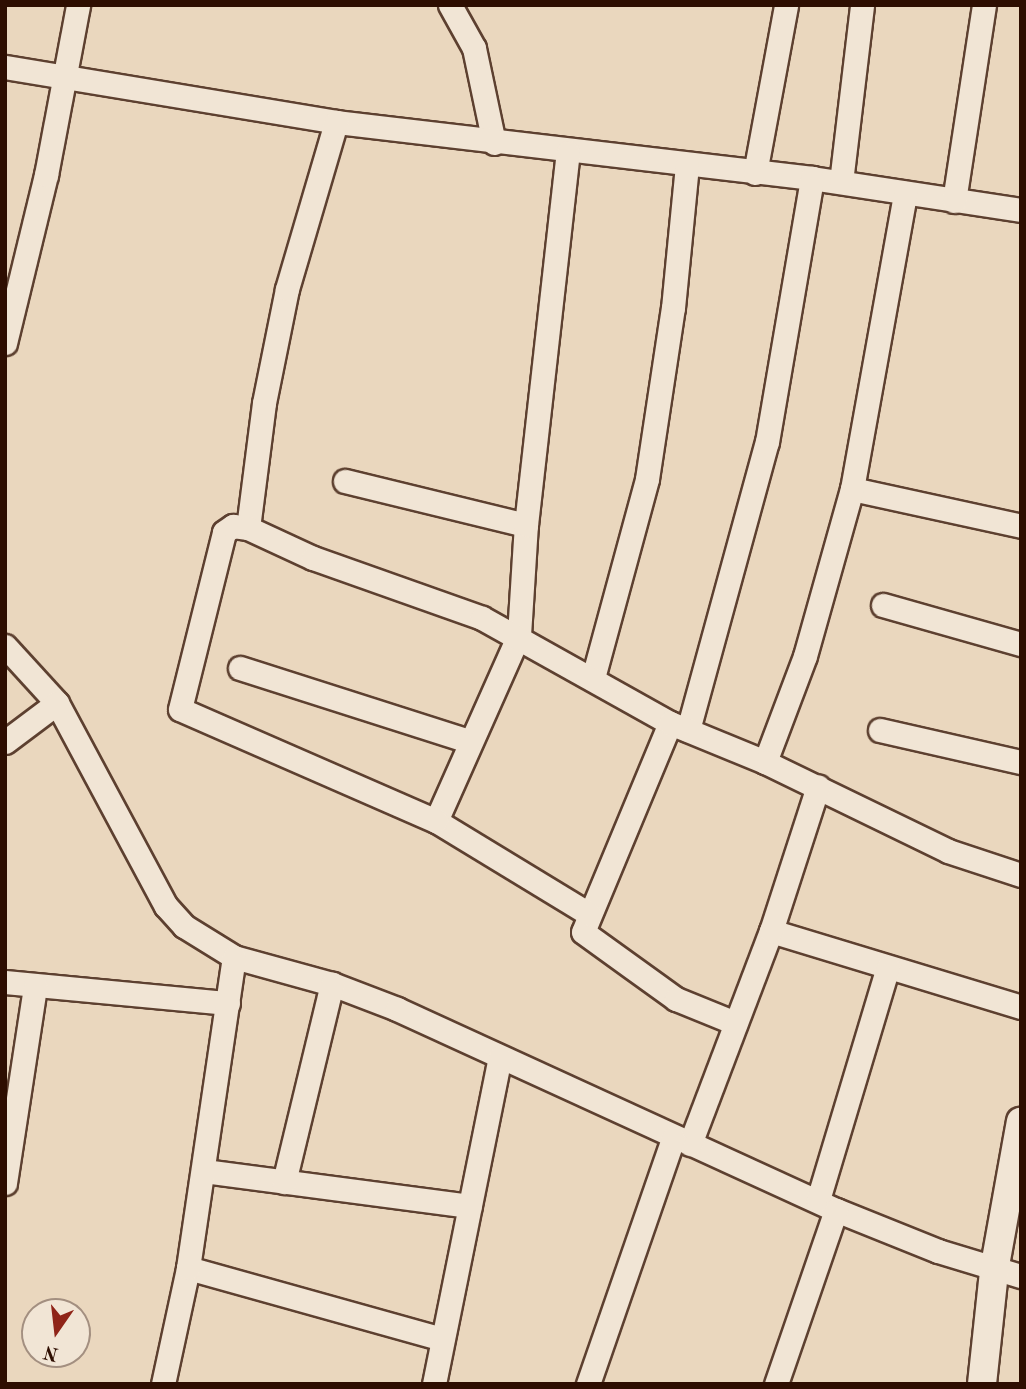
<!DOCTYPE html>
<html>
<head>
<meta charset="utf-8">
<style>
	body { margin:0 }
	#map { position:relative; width:1026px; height:1389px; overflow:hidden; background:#ead7be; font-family:"Old Standard TT",serif }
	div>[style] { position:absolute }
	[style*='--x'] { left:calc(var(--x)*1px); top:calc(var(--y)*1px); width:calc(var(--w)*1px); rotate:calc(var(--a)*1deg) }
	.roads { filter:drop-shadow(2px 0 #5d4030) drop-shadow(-2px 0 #5d4030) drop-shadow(0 2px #5d4030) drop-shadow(0 -2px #5d4030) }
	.minor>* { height:23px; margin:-11.5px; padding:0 11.5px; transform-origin:11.5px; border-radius:11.5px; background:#f1e5d5 }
	.tertiary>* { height:28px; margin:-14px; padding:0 14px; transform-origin:14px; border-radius:14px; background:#f1e5d5 }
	span { translate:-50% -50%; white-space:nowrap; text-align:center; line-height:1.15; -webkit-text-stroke:7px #f1e5d5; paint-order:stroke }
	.frame { position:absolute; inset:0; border:7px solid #2e0e01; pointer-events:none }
	.north { position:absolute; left:21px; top:1298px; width:70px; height:70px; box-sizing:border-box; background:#f1e5d5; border:2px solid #a38f80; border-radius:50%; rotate:194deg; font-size:19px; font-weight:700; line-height:28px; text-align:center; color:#2e0e01 }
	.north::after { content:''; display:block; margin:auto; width:24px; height:32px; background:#8f2418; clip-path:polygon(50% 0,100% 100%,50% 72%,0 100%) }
</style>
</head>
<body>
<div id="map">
	<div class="roads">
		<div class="minor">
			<i style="--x:450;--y:5;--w:49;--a:60.8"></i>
			<i style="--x:474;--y:48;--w:97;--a:78.1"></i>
			<i style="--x:5;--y:67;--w:336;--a:9.4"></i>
			<i style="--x:336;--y:122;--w:479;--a:6.7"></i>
			<i style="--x:812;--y:178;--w:211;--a:8.7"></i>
			<i style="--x:755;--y:173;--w:171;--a:-79.5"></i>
			<i style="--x:841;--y:182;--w:178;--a:-83.2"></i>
			<i style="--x:954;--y:201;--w:198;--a:-81.3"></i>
			<i style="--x:5;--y:343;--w:173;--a:-76.3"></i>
			<i style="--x:46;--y:175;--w:173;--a:-79.3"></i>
			<i style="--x:345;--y:481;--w:186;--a:13.7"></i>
			<i style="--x:852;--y:489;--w:173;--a:12.3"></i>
			<i style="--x:248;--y:528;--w:126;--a:-82.7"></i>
			<i style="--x:264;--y:403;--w:116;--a:-78.6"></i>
			<i style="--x:287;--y:289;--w:174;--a:-73.6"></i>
			<i style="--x:883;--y:605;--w:143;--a:15.8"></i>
			<i style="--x:5;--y:646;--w:77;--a:47.6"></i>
			<i style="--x:57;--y:703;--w:230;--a:61.8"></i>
			<i style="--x:166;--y:906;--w:27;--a:48"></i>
			<i style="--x:184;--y:926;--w:59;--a:31.8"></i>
			<i style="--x:234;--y:957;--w:102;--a:15.4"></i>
			<i style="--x:332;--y:984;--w:70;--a:21"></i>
			<i style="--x:397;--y:1009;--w:483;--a:24.6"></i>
			<i style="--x:836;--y:1210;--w:110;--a:21.9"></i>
			<i style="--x:938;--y:1251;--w:87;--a:16.8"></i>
			<i style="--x:240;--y:668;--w:240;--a:17.7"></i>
			<i style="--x:593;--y:678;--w:206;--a:-74.8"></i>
			<i style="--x:647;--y:479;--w:173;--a:-81.4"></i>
			<i style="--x:673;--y:308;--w:144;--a:-84.4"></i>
			<i style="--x:670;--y:723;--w:226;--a:112.6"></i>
			<i style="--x:583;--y:932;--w:115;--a:35.8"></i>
			<i style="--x:676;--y:999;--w:64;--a:22.1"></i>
			<i style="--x:688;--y:730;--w:299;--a:-74.7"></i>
			<i style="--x:767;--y:442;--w:268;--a:-80.3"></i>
			<i style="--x:880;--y:730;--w:145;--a:12.8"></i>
			<i style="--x:5;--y:742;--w:65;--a:-36.9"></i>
			<i style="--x:765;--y:762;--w:113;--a:-69.3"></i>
			<i style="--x:805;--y:656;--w:173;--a:-74.3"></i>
			<i style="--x:852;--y:489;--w:301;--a:-79.8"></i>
			<i style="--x:436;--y:821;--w:204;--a:-66"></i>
			<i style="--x:519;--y:635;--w:110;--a:-86.4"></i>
			<i style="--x:526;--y:525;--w:375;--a:-83.6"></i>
			<i style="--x:589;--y:914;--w:179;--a:-148.7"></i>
			<i style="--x:436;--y:821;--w:279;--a:-156.4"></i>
			<i style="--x:180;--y:709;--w:182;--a:-76"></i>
			<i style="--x:224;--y:532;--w:11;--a:-34"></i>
			<i style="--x:233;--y:526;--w:15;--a:8"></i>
			<i style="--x:248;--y:528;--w:72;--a:24.8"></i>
			<i style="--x:313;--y:558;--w:179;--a:19.5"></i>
			<i style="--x:482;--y:618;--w:215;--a:29.2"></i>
			<i style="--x:670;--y:723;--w:103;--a:22.3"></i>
			<i style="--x:765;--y:762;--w:203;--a:25.9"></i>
			<i style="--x:948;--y:851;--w:77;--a:18.2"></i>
			<i style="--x:771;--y:931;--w:261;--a:16.9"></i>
			<i style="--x:5;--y:982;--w:224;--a:5.4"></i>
			<i style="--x:690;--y:1144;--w:228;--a:-69.2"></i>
			<i style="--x:771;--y:931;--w:152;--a:-72"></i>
			<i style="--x:204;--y:1171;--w:268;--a:7.5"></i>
			<i style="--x:284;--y:1182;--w:204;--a:-76.4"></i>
			<i style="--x:5;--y:1183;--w:199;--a:-81.3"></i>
			<i style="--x:818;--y:1200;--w:243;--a:-73.3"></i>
			<i style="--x:188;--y:1268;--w:264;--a:15.6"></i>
			<i style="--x:163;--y:1384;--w:119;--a:-77.8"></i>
			<i style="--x:188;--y:1268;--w:314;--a:-81.6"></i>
			<i style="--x:434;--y:1384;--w:333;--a:-78.6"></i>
			<i style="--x:588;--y:1384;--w:260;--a:-70.9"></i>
			<i style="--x:776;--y:1384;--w:184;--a:-71"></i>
		</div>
		<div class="tertiary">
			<i style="--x:982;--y:1384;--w:114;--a:-83.9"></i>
			<i style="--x:994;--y:1271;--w:152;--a:-79.8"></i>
		</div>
	</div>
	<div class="frame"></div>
	<div class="north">N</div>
</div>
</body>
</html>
